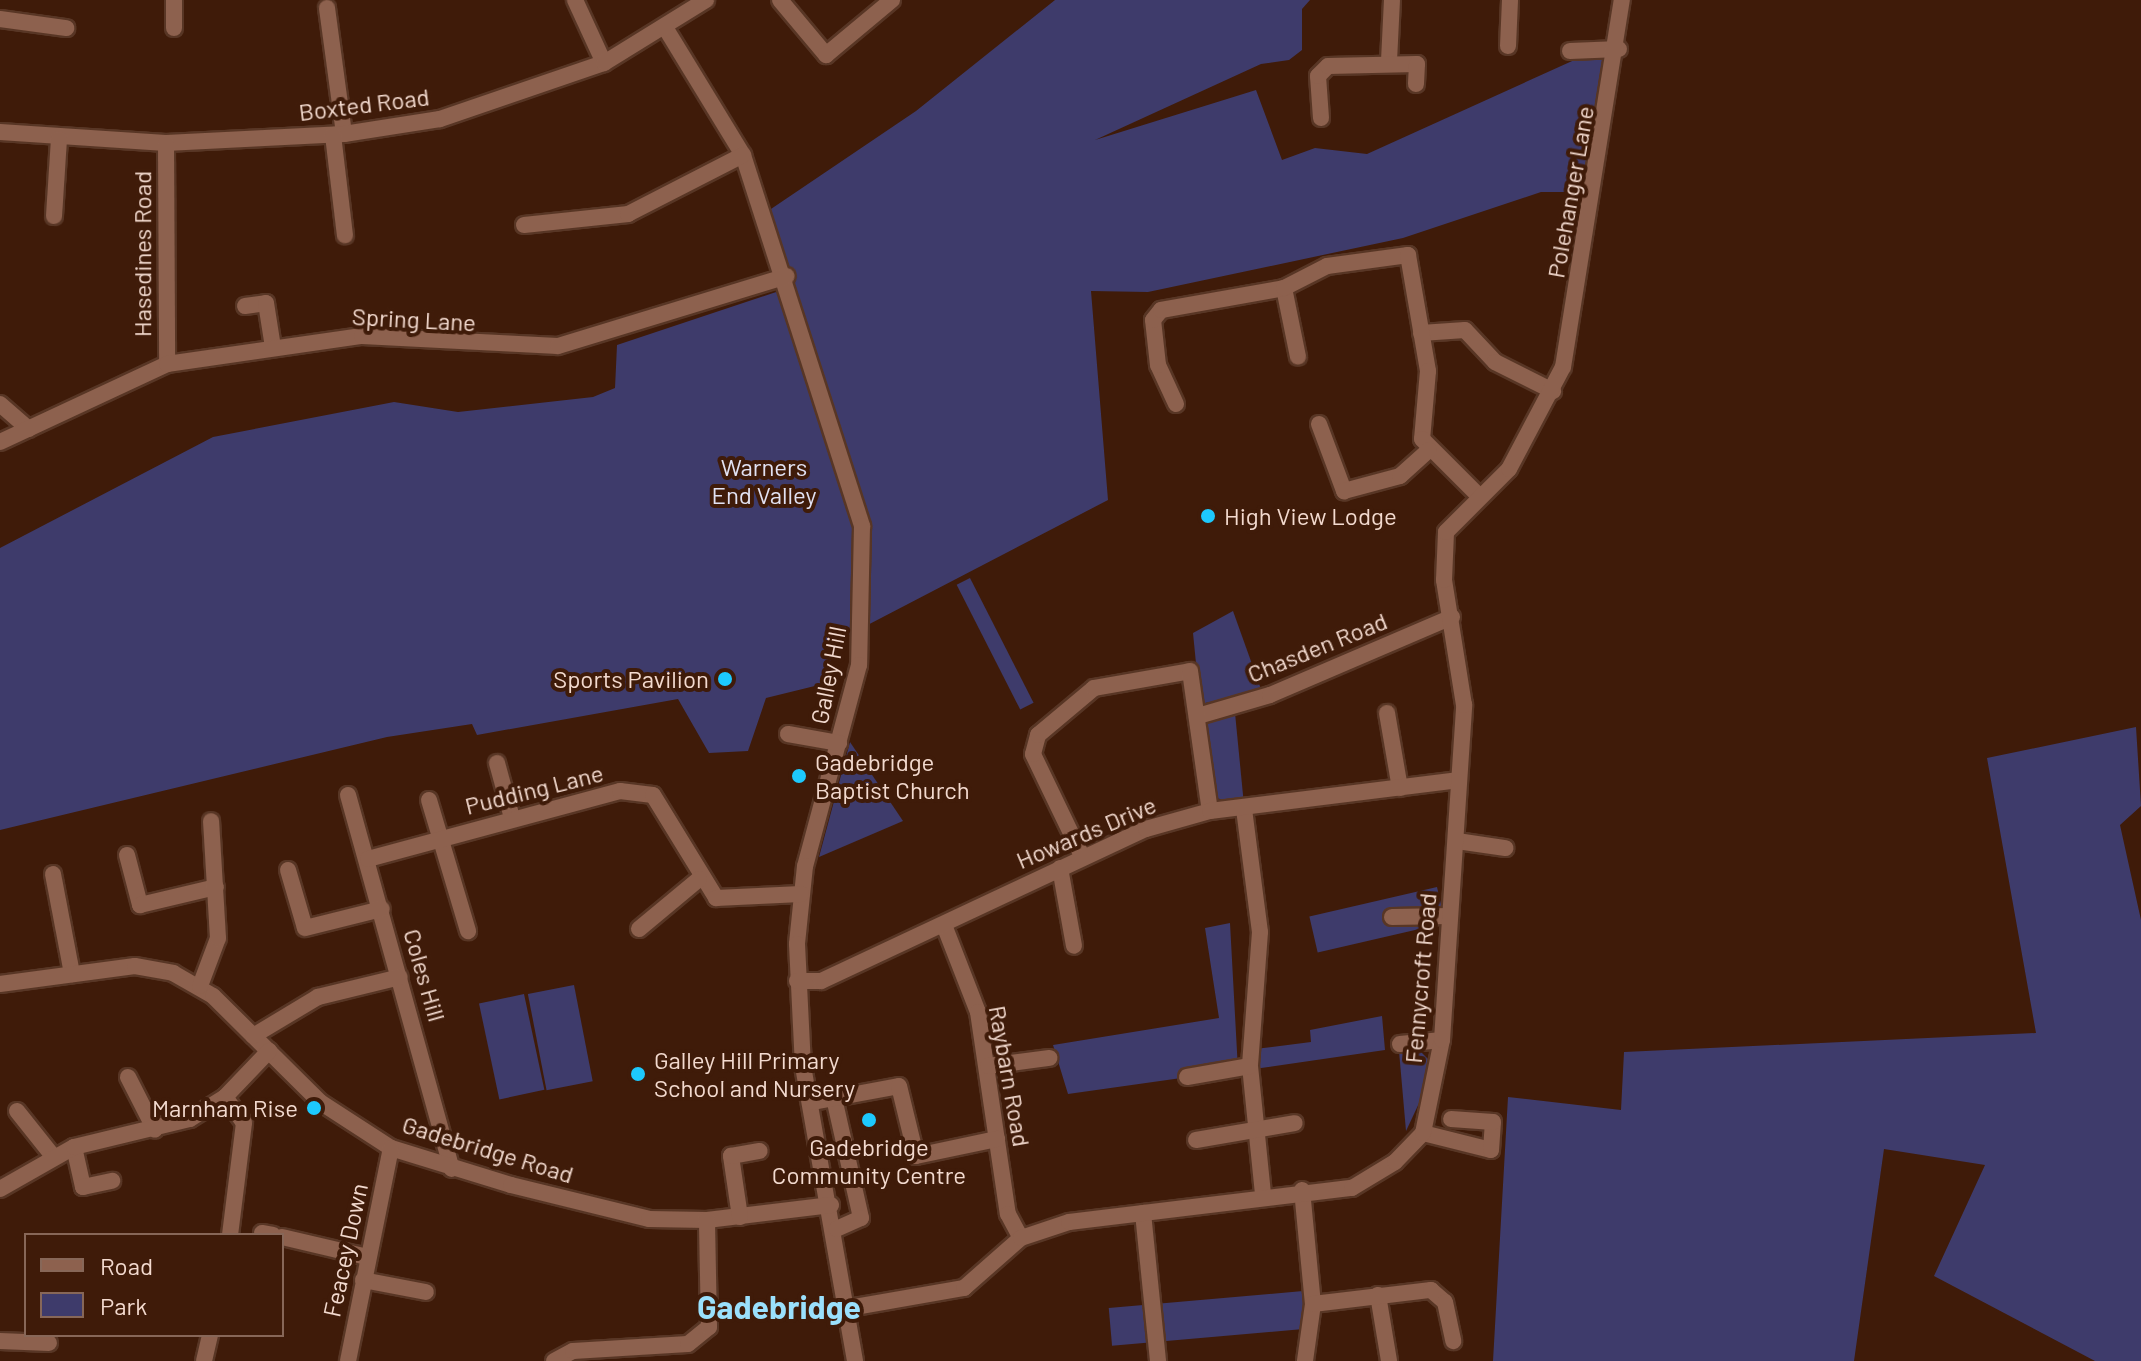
<!DOCTYPE html>
<html>
<head>
<meta charset="utf-8">
<style>
	body { margin:0 }
	#map { position:relative; width:2141px; height:1361px; overflow:hidden; background:#3f1b09; font-family:Barlow,sans-serif }
	div>[style] { position:absolute }
	[style*='--x'] { left:calc(var(--x)*1px); top:calc(var(--y)*1px); width:calc(var(--w)*1px); rotate:calc(var(--a)*1deg) }
	.green>* { inset:0; background:#3e3b6b; transform-origin:0 0 }
	.roads { filter:drop-shadow(2px 0 #583625) drop-shadow(-2px 0 #583625) drop-shadow(0 2px #583625) drop-shadow(0 -2px #583625) }
	.minor>* { height:16px; margin:-8px; padding:0 8px; transform-origin:8px; border-radius:8px; background:#8d614e }
	.dots>* { width:22px; height:22px; translate:-50% -50%; box-sizing:border-box; border:4px solid #3f1b09; border-radius:50% }
	span { translate:-50% -50%; white-space:nowrap; text-align:center; line-height:1.15; -webkit-text-stroke:8px #3f1b09; paint-order:stroke }
	.street-label { font-size:24px; color:#f3dacf }
	.park-label { font-size:24px; color:#e2e2f3 }
	.poi-label { font-size:24px; color:#f3dacf }
	.left { translate:0 -50%; text-align:left }
	.right { translate:-100% -50%; text-align:right }
	.district-label { font-size:32px; color:#9ae0fc; font-weight:700 }
	.legend { position:absolute; left:24px; top:1233px; width:260px; height:104px; box-sizing:border-box; background:#3f1b09; border:2px solid #876758; margin:0; padding:10px 14px; list-style:none; font-size:24px; color:#f3dacf }
	.legend li { display:flex; align-items:center; gap:16px; height:40px }
	.legend b { width:40px; border:2px solid #876758 }
</style>
</head>
<body>
<div id="map">
	<div class="green">
		<i style="clip-path:polygon(1055px 0,1310px 0,1302px 9px,1302px 50px,1289px 60px,1261px 64px,1095px 140px,1256px 90px,1282px 160px,1315px 148px,1367px 154px,1581px 57px,1609px 51px,1586px 192px,1541px 192px,1403px 238px,1148px 292px,1091px 291px,1108px 500px,833px 643px,827px 683px,766px 698px,748px 751px,709px 753px,678px 699px,477px 735px,472px 724px,387px 737px,0 830px,0 548px,213px 437px,394px 402px,458px 412px,593px 397px,615px 388px,617px 345px,794px 286px,768px 211px,916px 111px)"></i>
		<i style="left:970px;top:578px;width:140px;height:15px;rotate:63deg"></i>
		<i style="clip-path:polygon(1233px 611px,1262px 692px,1200px 704px,1193px 633px)"></i>
		<i style="clip-path:polygon(1235px 713px,1244px 805px,1216px 798px,1203px 720px)"></i>
		<i style="clip-path:polygon(2136px 727px,2141px 806px,2120px 825px,2141px 920px,2141px 1361px,2095px 1361px,1934px 1276px,1985px 1165px,1884px 1149px,1854px 1361px,1493px 1361px,1508px 1097px,1621px 1110px,1624px 1052px,2036px 1033px,1987px 758px)"></i>
		<i style="clip-path:polygon(850px 742px,903px 821px,819px 857px)"></i>
		<i style="left:1437px;top:887px;width:37px;height:131px;rotate:77deg"></i>
		<i style="clip-path:polygon(1230px 923px,1238px 1070px,1068px 1094px,1053px 1045px,1219px 1018px,1205px 928px)"></i>
		<i style="left:574px;top:985px;width:98px;height:47px;rotate:79deg"></i>
		<i style="left:524px;top:994px;width:98px;height:46px;rotate:78deg"></i>
		<i style="clip-path:polygon(1382px 1016px,1385px 1050px,1254px 1069px,1255px 1049px,1311px 1042px,1310px 1030px)"></i>
		<i style="clip-path:polygon(1419px 1050px,1431px 1062px,1429px 1082px,1406px 1131px,1399px 1051px)"></i>
		<i style="left:1303px;top:1291px;width:38px;height:195px;rotate:85deg"></i>
	</div>
	<div class="roads">
		<div class="minor">
			<i style="--x:174;--y:0;--w:28;--a:90"></i>
			<i style="--x:575;--y:0;--w:69;--a:65.3"></i>
			<i style="--x:780;--y:0;--w:72;--a:50.1"></i>
			<i style="--x:826;--y:55;--w:86;--a:-39.8"></i>
			<i style="--x:327;--y:8;--w:127;--a:82.3"></i>
			<i style="--x:0;--y:19;--w:67;--a:7.8"></i>
			<i style="--x:666;--y:29;--w:148;--a:58.6"></i>
			<i style="--x:743;--y:155;--w:390;--a:72.2"></i>
			<i style="--x:862;--y:526;--w:139;--a:91.2"></i>
			<i style="--x:859;--y:665;--w:208;--a:105"></i>
			<i style="--x:805;--y:866;--w:78;--a:95.9"></i>
			<i style="--x:797;--y:944;--w:122;--a:87.2"></i>
			<i style="--x:803;--y:1066;--w:300;--a:80"></i>
			<i style="--x:1508;--y:46;--w:46;--a:-87.5"></i>
			<i style="--x:1570;--y:51;--w:49;--a:-2.3"></i>
			<i style="--x:1389;--y:61;--w:61;--a:-87.2"></i>
			<i style="--x:1321;--y:118;--w:42;--a:-94.1"></i>
			<i style="--x:1318;--y:76;--w:14;--a:-45"></i>
			<i style="--x:1328;--y:66;--w:89;--a:-1.3"></i>
			<i style="--x:1417;--y:64;--w:20;--a:93"></i>
			<i style="--x:0;--y:132;--w:166;--a:3.8"></i>
			<i style="--x:166;--y:143;--w:178;--a:-2.9"></i>
			<i style="--x:344;--y:134;--w:97;--a:-8.9"></i>
			<i style="--x:440;--y:119;--w:173;--a:-18.9"></i>
			<i style="--x:604;--y:63;--w:120;--a:-31.7"></i>
			<i style="--x:333;--y:135;--w:101;--a:83.2"></i>
			<i style="--x:166;--y:143;--w:221;--a:89.7"></i>
			<i style="--x:54;--y:216;--w:77;--a:-86.3"></i>
			<i style="--x:524;--y:225;--w:105;--a:-6"></i>
			<i style="--x:628;--y:214;--w:129;--a:-27.2"></i>
			<i style="--x:1284;--y:288;--w:70;--a:78.5"></i>
			<i style="--x:245;--y:306;--w:21;--a:-8"></i>
			<i style="--x:266;--y:303;--w:45;--a:81"></i>
			<i style="--x:1421;--y:333;--w:44;--a:-3.9"></i>
			<i style="--x:1465;--y:330;--w:44;--a:46.8"></i>
			<i style="--x:1495;--y:362;--w:65;--a:26.6"></i>
			<i style="--x:0;--y:404;--w:38;--a:41"></i>
			<i style="--x:1176;--y:404;--w:43;--a:-114.8"></i>
			<i style="--x:1158;--y:365;--w:45;--a:-96.3"></i>
			<i style="--x:1153;--y:320;--w:13;--a:-51"></i>
			<i style="--x:1161;--y:310;--w:125;--a:-10.1"></i>
			<i style="--x:1284;--y:288;--w:48;--a:-27.1"></i>
			<i style="--x:1327;--y:266;--w:82;--a:-7.7"></i>
			<i style="--x:1408;--y:255;--w:118;--a:80.2"></i>
			<i style="--x:1428;--y:371;--w:68;--a:95"></i>
			<i style="--x:1422;--y:439;--w:82;--a:45"></i>
			<i style="--x:1319;--y:424;--w:72;--a:69.5"></i>
			<i style="--x:1344;--y:491;--w:58;--a:-15"></i>
			<i style="--x:1400;--y:476;--w:39;--a:-42"></i>
			<i style="--x:0;--y:442;--w:184;--a:-25"></i>
			<i style="--x:167;--y:364;--w:197;--a:-8.2"></i>
			<i style="--x:362;--y:336;--w:196;--a:2.9"></i>
			<i style="--x:558;--y:346;--w:239;--a:-17"></i>
			<i style="--x:1387;--y:713;--w:76;--a:80.2"></i>
			<i style="--x:1198;--y:716;--w:75;--a:-16.3"></i>
			<i style="--x:1270;--y:695;--w:198;--a:-23.2"></i>
			<i style="--x:788;--y:734;--w:52;--a:10"></i>
			<i style="--x:497;--y:763;--w:57;--a:74.7"></i>
			<i style="--x:348;--y:795;--w:388;--a:74.5"></i>
			<i style="--x:429;--y:800;--w:137;--a:73.4"></i>
			<i style="--x:1244;--y:809;--w:124;--a:82.6"></i>
			<i style="--x:1260;--y:932;--w:134;--a:94.3"></i>
			<i style="--x:1250;--y:1066;--w:129;--a:84.2"></i>
			<i style="--x:1457;--y:841;--w:49;--a:8.3"></i>
			<i style="--x:127;--y:855;--w:52;--a:75.4"></i>
			<i style="--x:140;--y:905;--w:78;--a:-13.3"></i>
			<i style="--x:1082;--y:856;--w:113;--a:-115.7"></i>
			<i style="--x:1033;--y:754;--w:20;--a:-75"></i>
			<i style="--x:1038;--y:735;--w:73;--a:-40"></i>
			<i style="--x:1094;--y:688;--w:97;--a:-10"></i>
			<i style="--x:1190;--y:671;--w:141;--a:81.9"></i>
			<i style="--x:368;--y:859;--w:261;--a:-15.1"></i>
			<i style="--x:620;--y:791;--w:33;--a:7"></i>
			<i style="--x:653;--y:795;--w:121;--a:58.5"></i>
			<i style="--x:716;--y:898;--w:85;--a:-2.7"></i>
			<i style="--x:1060;--y:868;--w:79;--a:79.8"></i>
			<i style="--x:288;--y:870;--w:60;--a:73.7"></i>
			<i style="--x:305;--y:928;--w:79;--a:-13.9"></i>
			<i style="--x:53;--y:874;--w:102;--a:79.2"></i>
			<i style="--x:1392;--y:917;--w:58;--a:-1"></i>
			<i style="--x:944;--y:925;--w:93;--a:68.7"></i>
			<i style="--x:978;--y:1012;--w:204;--a:81.6"></i>
			<i style="--x:1008;--y:1214;--w:27;--a:62"></i>
			<i style="--x:639;--y:929;--w:78;--a:-39.8"></i>
			<i style="--x:797;--y:981;--w:24;--a:0"></i>
			<i style="--x:821;--y:981;--w:359;--a:-25.1"></i>
			<i style="--x:1146;--y:829;--w:66;--a:-15.7"></i>
			<i style="--x:1210;--y:811;--w:251;--a:-7.1"></i>
			<i style="--x:0;--y:984;--w:136;--a:-7.6"></i>
			<i style="--x:135;--y:966;--w:39;--a:10"></i>
			<i style="--x:173;--y:973;--w:46;--a:29.9"></i>
			<i style="--x:213;--y:996;--w:151;--a:44.7"></i>
			<i style="--x:320;--y:1102;--w:85;--a:32.9"></i>
			<i style="--x:391;--y:1148;--w:126;--a:17.1"></i>
			<i style="--x:511;--y:1185;--w:142;--a:13.8"></i>
			<i style="--x:649;--y:1219;--w:58;--a:1"></i>
			<i style="--x:707;--y:1220;--w:125;--a:-6.9"></i>
			<i style="--x:200;--y:986;--w:51;--a:-69.4"></i>
			<i style="--x:218;--y:938;--w:117;--a:-93.4"></i>
			<i style="--x:253;--y:1036;--w:76;--a:-31"></i>
			<i style="--x:318;--y:997;--w:84;--a:-13.7"></i>
			<i style="--x:1400;--y:1044;--w:42;--a:-5.4"></i>
			<i style="--x:988;--y:1066;--w:62;--a:-7.5"></i>
			<i style="--x:128;--y:1077;--w:59;--a:63"></i>
			<i style="--x:1187;--y:1077;--w:64;--a:-9.9"></i>
			<i style="--x:225;--y:1097;--w:32;--a:54"></i>
			<i style="--x:244;--y:1123;--w:113;--a:97.1"></i>
			<i style="--x:834;--y:1098;--w:123;--a:77.3"></i>
			<i style="--x:861;--y:1218;--w:27;--a:156"></i>
			<i style="--x:813;--y:1102;--w:87;--a:-10.5"></i>
			<i style="--x:899;--y:1086;--w:72;--a:76.3"></i>
			<i style="--x:916;--y:1156;--w:83;--a:-11.9"></i>
			<i style="--x:17;--y:1111;--w:56;--a:51.5"></i>
			<i style="--x:1423;--y:1133;--w:70;--a:14"></i>
			<i style="--x:1491;--y:1150;--w:28;--a:-86"></i>
			<i style="--x:1493;--y:1122;--w:42;--a:-175.9"></i>
			<i style="--x:1196;--y:1140;--w:100;--a:-9.7"></i>
			<i style="--x:74;--y:1147;--w:41;--a:77.3"></i>
			<i style="--x:83;--y:1187;--w:30;--a:-12"></i>
			<i style="--x:0;--y:1189;--w:85;--a:-29.6"></i>
			<i style="--x:74;--y:1147;--w:119;--a:-13.6"></i>
			<i style="--x:190;--y:1119;--w:41;--a:-32.2"></i>
			<i style="--x:225;--y:1097;--w:64;--a:-46.3"></i>
			<i style="--x:1302;--y:1190;--w:115;--a:84.5"></i>
			<i style="--x:1313;--y:1304;--w:58;--a:98"></i>
			<i style="--x:1143;--y:1213;--w:149;--a:84.2"></i>
			<i style="--x:740;--y:1217;--w:62;--a:-98.4"></i>
			<i style="--x:731;--y:1156;--w:29;--a:-10"></i>
			<i style="--x:262;--y:1233;--w:11;--a:10"></i>
			<i style="--x:282;--y:1237;--w:87;--a:13.2"></i>
			<i style="--x:363;--y:1280;--w:64;--a:10.8"></i>
			<i style="--x:1378;--y:1295;--w:67;--a:80.5"></i>
			<i style="--x:1313;--y:1304;--w:119;--a:-6.8"></i>
			<i style="--x:1431;--y:1290;--w:18;--a:41"></i>
			<i style="--x:1445;--y:1302;--w:40;--a:78"></i>
			<i style="--x:849;--y:1308;--w:117;--a:-9.9"></i>
			<i style="--x:964;--y:1288;--w:76;--a:-41.3"></i>
			<i style="--x:1021;--y:1238;--w:51;--a:-18.4"></i>
			<i style="--x:1069;--y:1222;--w:285;--a:-6.9"></i>
			<i style="--x:1352;--y:1188;--w:50;--a:-31.2"></i>
			<i style="--x:1395;--y:1162;--w:40;--a:-46"></i>
			<i style="--x:1423;--y:1133;--w:95;--a:-78.5"></i>
			<i style="--x:1442;--y:1040;--w:336;--a:-86.2"></i>
			<i style="--x:1464;--y:705;--w:127;--a:-99.1"></i>
			<i style="--x:1444;--y:580;--w:48;--a:-87.6"></i>
			<i style="--x:1446;--y:532;--w:89;--a:-45"></i>
			<i style="--x:1509;--y:469;--w:115;--a:-62.1"></i>
			<i style="--x:1563;--y:367;--w:372;--a:-80.9"></i>
			<i style="--x:0;--y:1341;--w:49;--a:2.3"></i>
			<i style="--x:204;--y:1361;--w:27;--a:-77"></i>
			<i style="--x:348;--y:1361;--w:217;--a:-78.6"></i>
			<i style="--x:554;--y:1361;--w:21;--a:-28"></i>
			<i style="--x:573;--y:1351;--w:115;--a:-3.5"></i>
			<i style="--x:688;--y:1344;--w:27;--a:-39"></i>
			<i style="--x:709;--y:1327;--w:107;--a:-91.1"></i>
		</div>
	</div>
	<div class="dots">
		<i style="left:1208px;top:516px;background:#1dc9fd"></i>
		<i style="left:725px;top:679px;background:#1dc9fd"></i>
		<i style="left:799px;top:776px;background:#1dc9fd"></i>
		<i style="left:638px;top:1074px;background:#1dc9fd"></i>
		<i style="left:314px;top:1108px;background:#1dc9fd"></i>
		<i style="left:869px;top:1120px;background:#1dc9fd"></i>
	</div>
	<div class="street-label">
		<span style="left:364px;top:104px;rotate:-7deg">Boxted Road</span>
		<span style="left:1570px;top:192px;rotate:-80deg">Polehanger Lane</span>
		<span style="left:142px;top:254px;rotate:-90deg">Hasedines Road</span>
		<span style="left:414px;top:319px;rotate:3deg">Spring Lane</span>
		<span style="left:1317px;top:647px;rotate:-22deg">Chasden Road</span>
		<span style="left:828px;top:675px;rotate:-79deg">Galley Hill</span>
		<span style="left:534px;top:789px;rotate:-14deg">Pudding Lane</span>
		<span style="left:1086px;top:832px;rotate:-23deg">Howards Drive</span>
		<span style="left:425px;top:975px;rotate:74deg">Coles Hill</span>
		<span style="left:1420px;top:978px;rotate:-85deg">Fennycroft Road</span>
		<span style="left:1010px;top:1076px;rotate:80deg">Raybarn Road</span>
		<span style="left:488px;top:1149px;rotate:17deg">Gadebridge Road</span>
		<span style="left:345px;top:1250px;rotate:-78deg">Feacey Down</span>
	</div>
	<div class="park-label">
		<span style="left:764px;top:481px">Warners<br>End Valley</span>
	</div>
	<div class="poi-label">
		<span class="left" style="left:1224px;top:516px">High View Lodge</span>
		<span class="right" style="left:709px;top:679px">Sports Pavilion</span>
		<span class="left" style="left:815px;top:776px">Gadebridge<br>Baptist Church</span>
		<span class="left" style="left:654px;top:1074px">Galley Hill Primary<br>School and Nursery</span>
		<span class="right" style="left:298px;top:1108px">Marnham Rise</span>
		<span style="left:869px;top:1161px">Gadebridge<br>Community Centre</span>
	</div>
	<div class="district-label">
		<span style="left:779px;top:1306px">Gadebridge</span>
	</div>
	<ul class="legend">
	<li><b style="height:10px;background:#8d614e"></b>Road</li>
	<li><b style="height:22px;background:#3e3b6b"></b>Park</li>
	</ul>
</div>
</body>
</html>
